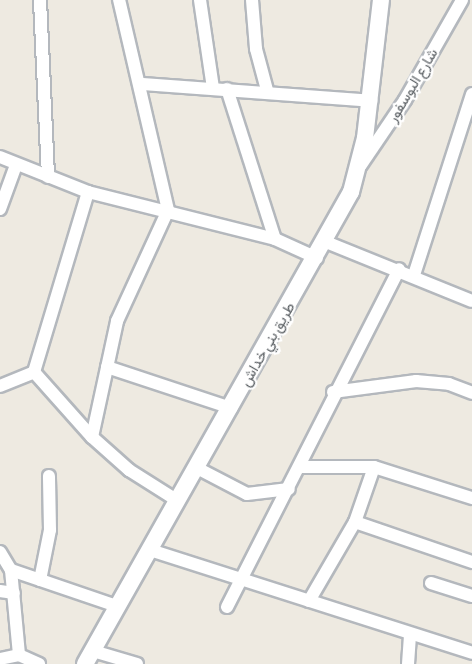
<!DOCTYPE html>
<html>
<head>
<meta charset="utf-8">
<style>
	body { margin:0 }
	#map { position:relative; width:472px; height:664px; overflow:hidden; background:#eeeae1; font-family:"Asap Condensed",Vazirmatn,sans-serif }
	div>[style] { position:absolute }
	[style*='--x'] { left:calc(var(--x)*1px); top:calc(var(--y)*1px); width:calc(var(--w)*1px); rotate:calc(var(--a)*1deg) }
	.roads { filter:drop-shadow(2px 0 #b4b8bd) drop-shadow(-2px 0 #b4b8bd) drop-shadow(0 2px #b4b8bd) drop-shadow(0 -2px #b4b8bd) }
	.minor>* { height:12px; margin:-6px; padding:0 6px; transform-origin:6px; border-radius:6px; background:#fff }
	.secondary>* { height:16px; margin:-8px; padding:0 8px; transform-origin:8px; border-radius:8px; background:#fff }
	span { translate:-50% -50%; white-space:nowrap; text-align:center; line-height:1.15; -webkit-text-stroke:4.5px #fff; paint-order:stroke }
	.street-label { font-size:15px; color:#5a5f63 }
</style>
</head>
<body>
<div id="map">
	<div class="roads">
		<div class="minor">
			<i style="--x:40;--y:0;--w:177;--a:87.4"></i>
			<i style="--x:200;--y:0;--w:89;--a:81.6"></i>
			<i style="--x:252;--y:0;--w:49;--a:85.3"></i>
			<i style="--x:256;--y:49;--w:42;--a:75"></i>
			<i style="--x:142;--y:84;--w:230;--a:4.2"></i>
			<i style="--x:227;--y:89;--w:157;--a:72.3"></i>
			<i style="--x:0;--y:157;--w:95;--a:21.7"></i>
			<i style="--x:88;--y:192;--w:193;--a:14.1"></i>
			<i style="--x:275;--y:239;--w:46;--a:24.3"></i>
			<i style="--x:361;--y:165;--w:78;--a:-55.9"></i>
			<i style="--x:405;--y:100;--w:115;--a:-60.3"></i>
			<i style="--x:0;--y:209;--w:47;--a:-70"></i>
			<i style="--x:326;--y:242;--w:157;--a:22"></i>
			<i style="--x:414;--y:275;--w:190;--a:-72.2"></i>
			<i style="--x:107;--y:367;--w:131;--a:18.3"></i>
			<i style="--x:34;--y:372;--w:87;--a:48.3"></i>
			<i style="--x:92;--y:437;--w:50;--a:41.7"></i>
			<i style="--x:129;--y:470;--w:58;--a:32.3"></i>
			<i style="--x:0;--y:386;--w:37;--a:-22"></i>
			<i style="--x:34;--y:372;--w:188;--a:-73.3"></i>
			<i style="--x:333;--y:392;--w:84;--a:-7.5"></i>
			<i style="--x:416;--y:381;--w:33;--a:5"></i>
			<i style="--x:449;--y:384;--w:25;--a:21"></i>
			<i style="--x:92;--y:437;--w:119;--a:-77.8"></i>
			<i style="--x:117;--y:321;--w:122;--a:-65.3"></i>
			<i style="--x:168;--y:210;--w:216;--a:-103.1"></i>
			<i style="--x:301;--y:467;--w:73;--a:0"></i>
			<i style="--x:374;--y:467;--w:103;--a:17.6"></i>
			<i style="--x:197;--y:468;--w:56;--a:27.5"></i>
			<i style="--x:247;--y:494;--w:42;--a:-6.8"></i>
			<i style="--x:355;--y:522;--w:124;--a:18.9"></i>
			<i style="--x:150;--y:550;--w:338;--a:17.7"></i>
			<i style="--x:0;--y:552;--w:21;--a:59"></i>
			<i style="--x:11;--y:570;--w:85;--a:84.6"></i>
			<i style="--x:11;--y:570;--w:112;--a:18.8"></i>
			<i style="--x:40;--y:580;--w:51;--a:-78.7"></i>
			<i style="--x:50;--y:530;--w:54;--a:-91.1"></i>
			<i style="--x:431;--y:583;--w:43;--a:17.6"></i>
			<i style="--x:0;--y:591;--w:14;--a:8"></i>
			<i style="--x:309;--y:601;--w:91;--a:-59.8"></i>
			<i style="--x:355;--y:522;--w:58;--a:-70.9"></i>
			<i style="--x:227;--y:607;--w:379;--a:-63"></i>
			<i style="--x:93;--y:651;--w:46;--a:16.5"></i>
			<i style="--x:0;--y:659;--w:19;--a:-12"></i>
			<i style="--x:19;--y:655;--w:22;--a:24"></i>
			<i style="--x:408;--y:664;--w:28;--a:-86"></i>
		</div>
		<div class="secondary">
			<i style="--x:85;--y:664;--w:542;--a:-60.6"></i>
			<i style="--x:351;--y:192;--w:56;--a:-75.5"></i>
			<i style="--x:365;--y:138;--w:139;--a:-83.4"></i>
		</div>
	</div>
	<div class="street-label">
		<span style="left:412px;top:85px;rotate:-59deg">شارع البوسفور</span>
		<span style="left:267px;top:344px;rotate:-60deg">طريق بني خداش</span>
	</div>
</div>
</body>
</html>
